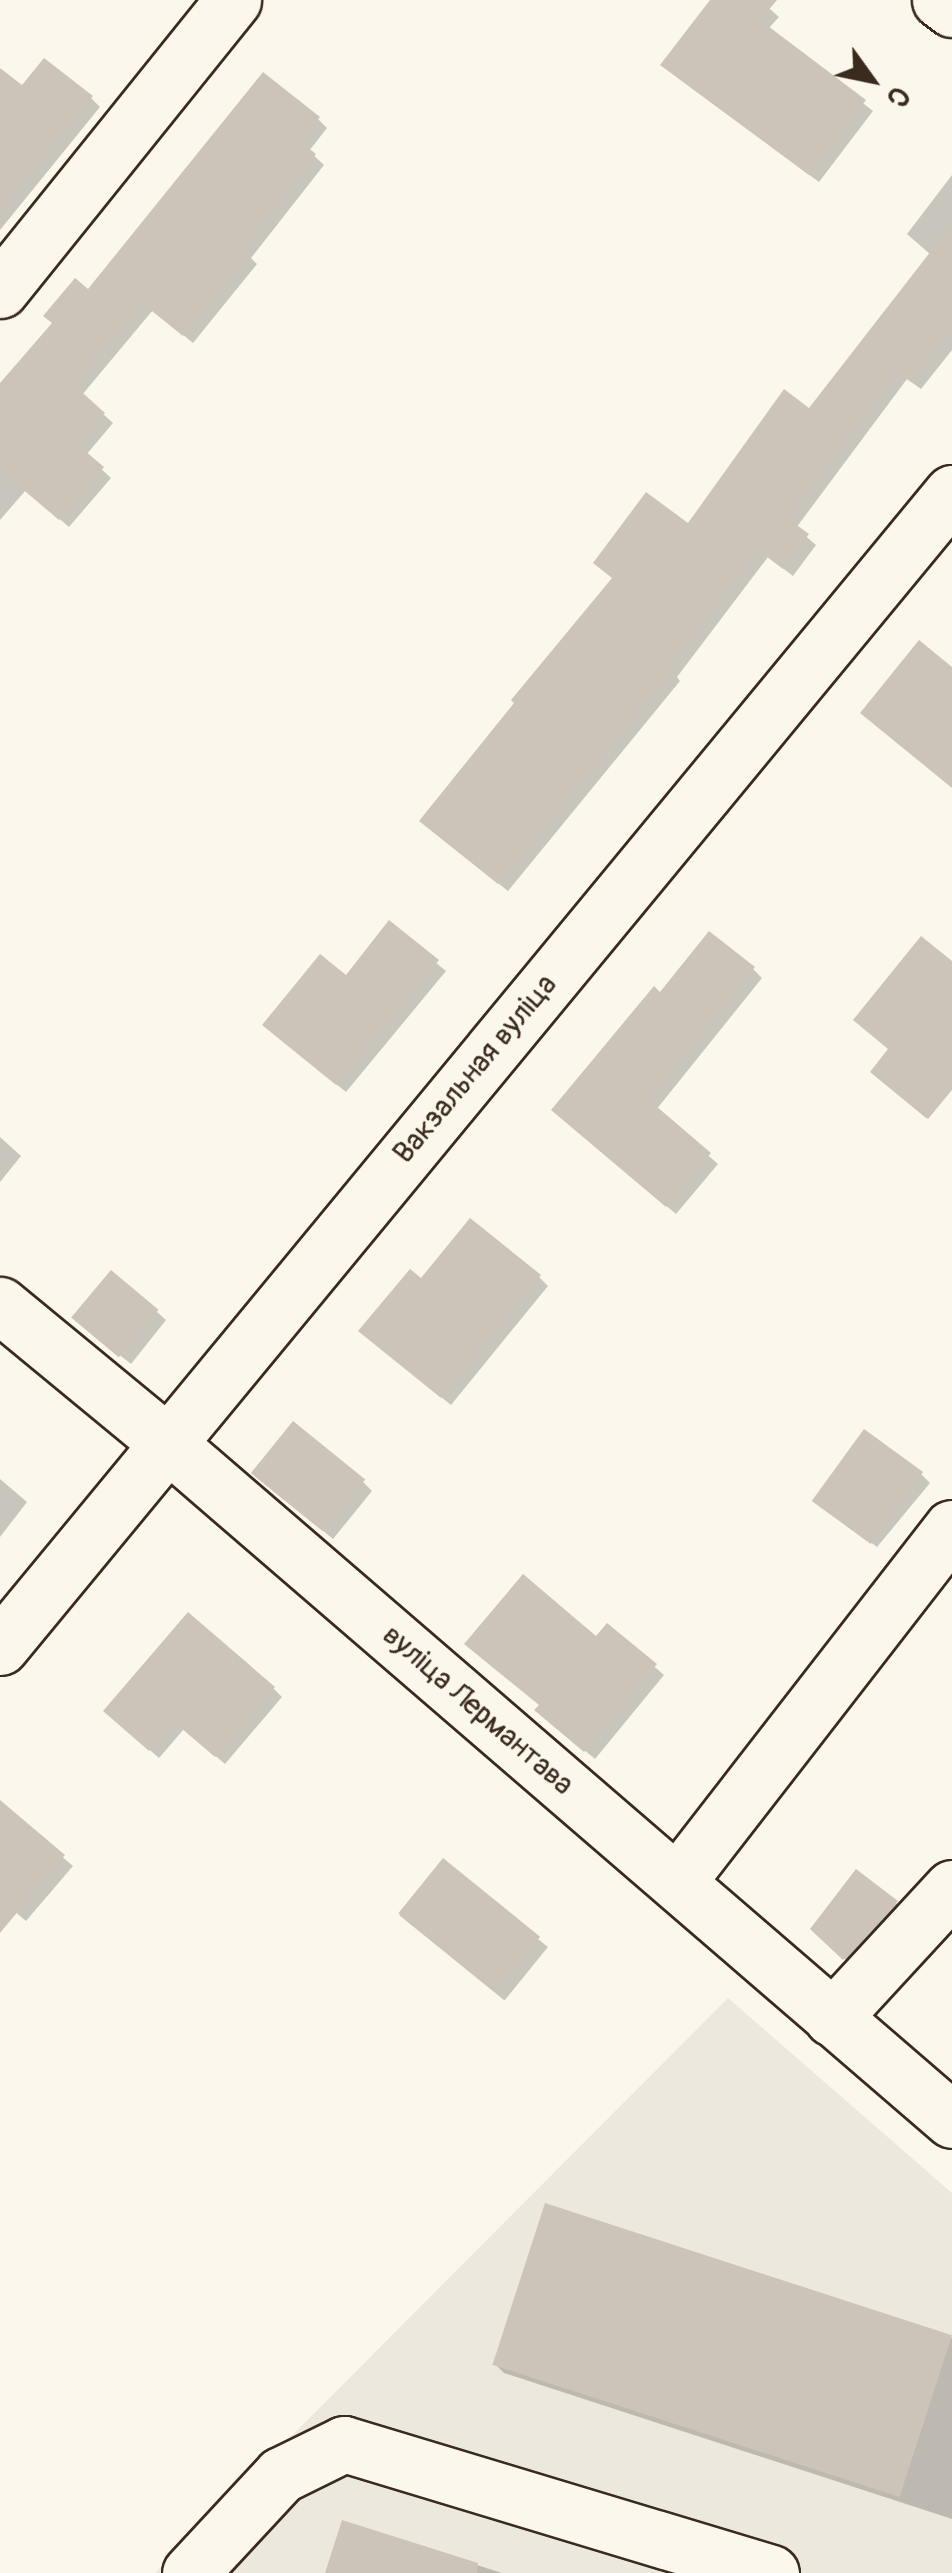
<!DOCTYPE html>
<html>
<head>
<meta charset="utf-8">
<style>
	body { margin:0 }
	#map { position:relative; width:952px; height:2573px; overflow:hidden; background:#fbf7ec; font-family:Pangolin,sans-serif }
	div>[style] { position:absolute }
	[style*='--x'] { left:calc(var(--x)*1px); top:calc(var(--y)*1px); width:calc(var(--w)*1px); rotate:calc(var(--a)*1deg) }
	.built>* { inset:0; background:#ede8dd }
	.shadow>* { inset:0; background:#0003; transform-origin:0 0 }
	.building>* { inset:0; background:#ccc4b9; transform-origin:0 0 }
	.roads { filter:drop-shadow(2px 0 #3b2a1e) drop-shadow(-2px 0 #3b2a1e) drop-shadow(0 2px #3b2a1e) drop-shadow(0 -2px #3b2a1e) }
	.minor>* { height:55px; margin:-27.5px; padding:0 27.5px; transform-origin:27.5px; border-radius:27.5px; background:#fbf7ec }
	span { translate:-50% -50%; white-space:nowrap; text-align:center; line-height:1.15; -webkit-text-stroke:10px #fbf7ec; paint-order:stroke }
	.street-label { font-size:30px; color:#3b2a1e }
	.north { position:absolute; left:822px; top:30px; width:100px; height:100px; -webkit-text-stroke:8px #fbf7ec; paint-order:stroke; rotate:123deg; font-size:28px; font-weight:700; line-height:40px; text-align:center; color:#3b2a1e }
	.north::after { content:''; display:block; margin:auto; width:35px; height:45px; background:#3b2a1e; clip-path:polygon(50% 0,100% 100%,50% 72%,0 100%) }
</style>
</head>
<body>
<div id="map">
	<div class="built">
		<i style="clip-path:polygon(728px 1998px,952px 2193px,952px 2573px,155px 2573px)"></i>
	</div>
	<div class="shadow">
		<i style="clip-path:polygon(711px 0,760px 0,779px 17px,768px 29px,873px 111px,819px 182px,673px 74px)"></i>
		<i style="clip-path:polygon(0 71px,22px 89px,91px 98px,100px 107px,0 230px)"></i>
		<i style="clip-path:polygon(318px 119px,327px 128px,309px 151px,324px 165px,251px 258px,257px 264px,193px 343px,153px 310px,82px 395px,113px 423px,86px 455px,111px 478px,69px 527px,26px 490px,0 520px,0 387px,89px 293px)"></i>
		<i style="clip-path:polygon(952px 175px,952px 350px,921px 389px,907px 379px,796px 528px,816px 545px,793px 576px,768px 557px,677px 677px,680px 681px,508px 891px,431px 830px,689px 527px,809px 411px,931px 255px,907px 234px)"></i>
		<i style="clip-path:polygon(389px 924px,446px 971px,346px 1092px,274px 1034px,346px 978px)"></i>
		<i style="clip-path:polygon(952px 964px,952px 1090px,928px 1119px,882px 1080px,890px 1050px)"></i>
		<i style="clip-path:polygon(753px 969px,762px 978px,656px 1110px,718px 1164px,676px 1214px,563px 1119px,661px 995px)"></i>
		<i style="clip-path:polygon(0 1137px,21px 1156px,0 1182px)"></i>
		<i style="clip-path:polygon(539px 1277px,548px 1286px,451px 1405px,370px 1340px,421px 1282px)"></i>
		<i style="clip-path:polygon(157px 1312px,166px 1320px,131px 1364px,84px 1327px)"></i>
		<i style="clip-path:polygon(921px 1474px,930px 1483px,877px 1547px,814px 1500px)"></i>
		<i style="clip-path:polygon(0 1479px,27px 1502px,0 1537px)"></i>
		<i style="clip-path:polygon(263px 1481px,363px 1482px,372px 1491px,333px 1539px)"></i>
		<i style="clip-path:polygon(607px 1626px,664px 1675px,595px 1759px,547px 1719px)"></i>
		<i style="clip-path:polygon(273px 1688px,282px 1697px,225px 1764px,184px 1729px,159px 1758px,115px 1720px)"></i>
		<i style="clip-path:polygon(0 1804px,73px 1866px,26px 1921px,0 1899px)"></i>
		<i style="left:443px;top:1862px;width:135px;height:69px;rotate:39deg"></i>
		<i style="clip-path:polygon(896px 1903px,905px 1911px,853px 1967px,813px 1929px)"></i>
		<i style="clip-path:polygon(952px 2338px,952px 2519px,504px 2373px,495px 2364px)"></i>
		<i style="clip-path:polygon(344px 2523px,502px 2573px,328px 2573px)"></i>
	</div>
	<div class="building">
		<i style="clip-path:polygon(710px 0,777px 0,760px 20px,866px 100px,809px 175px,660px 65px)"></i>
		<i style="clip-path:polygon(44px 58px,93px 96px,0 210px,0 68px,22px 85px)"></i>
		<i style="clip-path:polygon(263px 72px,320px 117px,301px 142px,316px 154px,243px 248px,250px 253px,183px 336px,142px 303px,74px 385px,105px 413px,78px 445px,104px 467px,59px 520px,0 470px,0 383px,52px 323px,43px 316px,75px 278px,88px 289px)"></i>
		<i style="clip-path:polygon(952px 224px,952px 327px,911px 382px,897px 372px,787px 518px,809px 534px,783px 569px,758px 550px,669px 667px,673px 670px,498px 884px,419px 821px,514px 703px,511px 700px,612px 578px,593px 563px,646px 492px,688px 523px,784px 389px,809px 408px)"></i>
		<i style="clip-path:polygon(919px 640px,952px 667px,952px 788px,860px 713px)"></i>
		<i style="clip-path:polygon(389px 920px,439px 960px,336px 1085px,262px 1025px,320px 954px,346px 975px)"></i>
		<i style="clip-path:polygon(709px 931px,755px 967px,649px 1100px,711px 1153px,666px 1207px,551px 1110px,654px 986px,660px 992px)"></i>
		<i style="clip-path:polygon(921px 936px,952px 961px,952px 1085px,926px 1118px,870px 1072px,888px 1049px,853px 1020px)"></i>
		<i style="clip-path:polygon(470px 1218px,541px 1275px,441px 1398px,358px 1331px,410px 1269px,421px 1278px)"></i>
		<i style="left:111px;top:1270px;width:62px;height:62px;rotate:40deg"></i>
		<i style="left:293px;top:1421px;width:93px;height:67px;rotate:39deg"></i>
		<i style="left:864px;top:1429px;width:73px;height:89px;rotate:36deg"></i>
		<i style="clip-path:polygon(523px 1574px,596px 1636px,607px 1623px,657px 1664px,584px 1752px,534px 1710px,539px 1705px,464px 1644px)"></i>
		<i style="clip-path:polygon(188px 1612px,275px 1687px,215px 1757px,174px 1722px,149px 1751px,103px 1711px)"></i>
		<i style="clip-path:polygon(0 1800px,65px 1855px,0 1933px)"></i>
		<i style="left:443px;top:1858px;width:125px;height:71px;rotate:39deg"></i>
		<i style="clip-path:polygon(856px 1869px,898px 1901px,843px 1960px,810px 1929px)"></i>
		<i style="left:545px;top:2203px;width:428px;height:170px;rotate:18deg"></i>
		<i style="clip-path:polygon(342px 2520px,478px 2563px,477px 2573px,325px 2573px)"></i>
	</div>
	<div class="roads">
		<div class="minor">
			<i style="--x:940;--y:0;--w:15;--a:37"></i>
			<i style="--x:0;--y:290;--w:372;--a:-51.2"></i>
			<i style="--x:0;--y:1305;--w:215;--a:39.5"></i>
			<i style="--x:166;--y:1442;--w:1038;--a:40.78"></i>
			<i style="--x:0;--y:1647;--w:1496;--a:-50.48"></i>
			<i style="--x:677;--y:1882;--w:448;--a:-52.2"></i>
			<i style="--x:832;--y:2018;--w:177;--a:-47.3"></i>
			<i style="--x:190;--y:2573;--w:134;--a:-47.1"></i>
			<i style="--x:281;--y:2475;--w:70;--a:-26.2"></i>
			<i style="--x:344;--y:2444;--w:446;--a:16.8"></i>
		</div>
	</div>
	<div class="street-label">
		<span style="left:475px;top:1069px;rotate:-50deg">Вакзальная вуліца</span>
		<span style="left:478px;top:1710px;rotate:41deg">вуліца Лермантава</span>
	</div>
	<div class="north">С</div>
</div>
</body>
</html>
